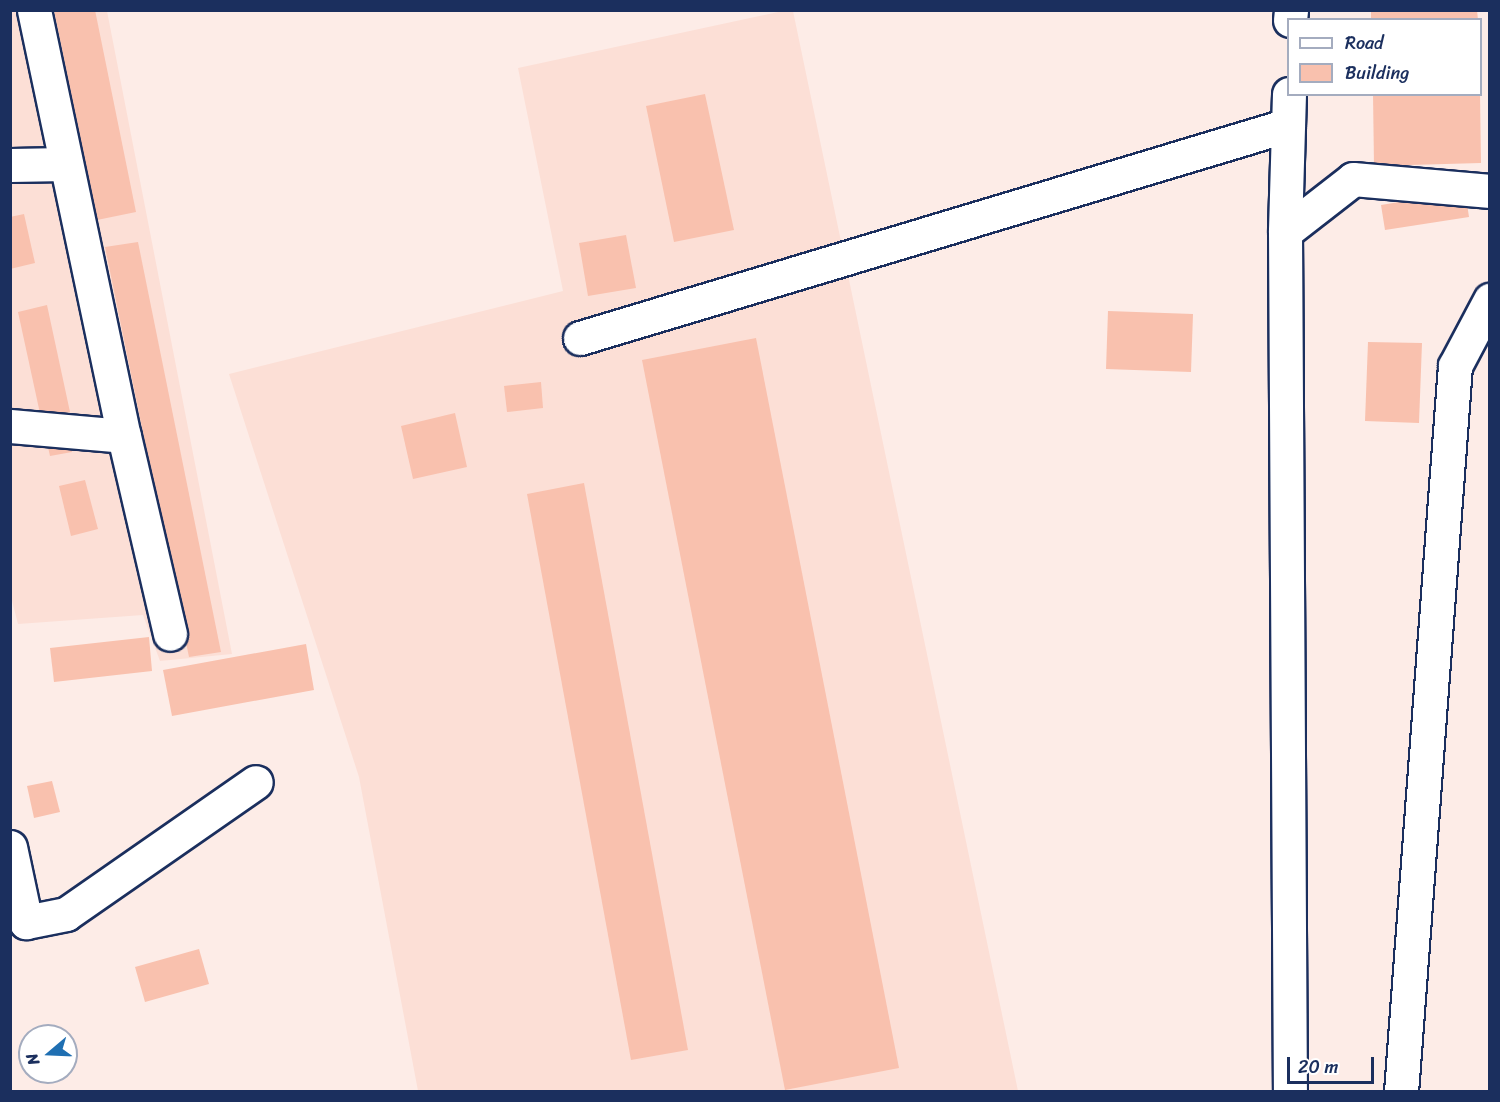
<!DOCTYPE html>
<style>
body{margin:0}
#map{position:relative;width:1500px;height:1102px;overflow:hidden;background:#fdece7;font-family:Sriracha,sans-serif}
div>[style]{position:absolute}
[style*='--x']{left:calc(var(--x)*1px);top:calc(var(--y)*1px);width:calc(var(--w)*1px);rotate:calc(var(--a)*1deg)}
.built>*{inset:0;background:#fcdfd6}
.building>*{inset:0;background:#f9c1ae}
.roads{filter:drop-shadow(2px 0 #1b2f5e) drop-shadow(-2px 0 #1b2f5e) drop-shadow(0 2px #1b2f5e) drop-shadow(0 -2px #1b2f5e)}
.minor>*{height:33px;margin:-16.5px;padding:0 16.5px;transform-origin:16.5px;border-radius:16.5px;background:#fff}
span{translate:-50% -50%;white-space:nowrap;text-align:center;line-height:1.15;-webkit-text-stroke:5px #fff;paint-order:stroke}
.frame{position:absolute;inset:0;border:12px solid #1b2f5e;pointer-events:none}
.legend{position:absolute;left:1287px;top:18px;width:195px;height:78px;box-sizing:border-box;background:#fff;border:2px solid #a4acbf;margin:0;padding:8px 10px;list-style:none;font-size:18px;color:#1b2f5e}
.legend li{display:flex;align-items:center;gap:12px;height:30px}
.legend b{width:30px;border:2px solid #a4acbf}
.north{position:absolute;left:18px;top:1024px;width:60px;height:60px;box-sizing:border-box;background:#fff;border:2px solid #a4acbf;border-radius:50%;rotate:251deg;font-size:16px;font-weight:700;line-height:24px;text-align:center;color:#1b2f5e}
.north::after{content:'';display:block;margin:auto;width:21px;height:27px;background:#1f6fb2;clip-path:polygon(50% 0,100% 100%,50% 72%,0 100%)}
.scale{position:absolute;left:1287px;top:1057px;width:87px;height:27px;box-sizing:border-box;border:3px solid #1b2f5e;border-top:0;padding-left:8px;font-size:18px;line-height:21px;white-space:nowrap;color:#1b2f5e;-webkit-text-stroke:4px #fff;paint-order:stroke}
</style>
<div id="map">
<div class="built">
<div style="clip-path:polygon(10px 11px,107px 11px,232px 654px,160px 661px,143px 615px,18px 624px,10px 593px)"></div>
<div style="clip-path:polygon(783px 11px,793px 11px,1018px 1091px,418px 1091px,359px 777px,229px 374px,563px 291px,518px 68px)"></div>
</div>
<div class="building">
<div style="clip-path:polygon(54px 10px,95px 10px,136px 212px,97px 220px)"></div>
<div style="clip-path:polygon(1371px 10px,1477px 10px,1478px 20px,1371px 20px)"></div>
<div style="clip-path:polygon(705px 94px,734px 230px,674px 242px,646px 106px)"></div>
<div style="clip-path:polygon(1373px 94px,1480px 94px,1481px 163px,1374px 166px)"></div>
<div style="clip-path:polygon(1465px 191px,1469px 217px,1385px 230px,1381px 205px)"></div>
<div style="clip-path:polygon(24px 214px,35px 263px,10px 269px,10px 217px)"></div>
<div style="clip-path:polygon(626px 235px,636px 288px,588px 296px,579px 243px)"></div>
<div style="clip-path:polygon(138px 242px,221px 652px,189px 657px,105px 247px)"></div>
<div style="clip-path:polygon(47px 305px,70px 412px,41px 418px,18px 312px)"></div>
<div style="clip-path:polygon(1108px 311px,1193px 314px,1191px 372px,1106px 369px)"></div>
<div style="clip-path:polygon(756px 338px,899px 1068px,785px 1090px,642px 360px)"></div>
<div style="clip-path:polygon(1368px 342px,1422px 343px,1419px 423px,1365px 421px)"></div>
<div style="clip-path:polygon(541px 382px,543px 408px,507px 412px,504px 386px)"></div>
<div style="clip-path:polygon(455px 413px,467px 467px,413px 479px,401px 426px)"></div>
<div style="clip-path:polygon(69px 439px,72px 452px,50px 456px,47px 443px)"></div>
<div style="clip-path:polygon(85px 480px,98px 529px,71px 536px,59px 486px)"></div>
<div style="clip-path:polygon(584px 483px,688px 1050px,631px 1060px,527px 494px)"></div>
<div style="clip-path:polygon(149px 637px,152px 671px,54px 682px,50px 648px)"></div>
<div style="clip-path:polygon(306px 644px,314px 690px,172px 716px,163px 670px)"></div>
<div style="clip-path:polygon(52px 781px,60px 812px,34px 818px,27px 786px)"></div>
<div style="clip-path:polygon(199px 949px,209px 984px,145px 1002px,135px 967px)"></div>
</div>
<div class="roads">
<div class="minor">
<div style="--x:34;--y:10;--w:435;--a:78.1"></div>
<div style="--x:124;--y:436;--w:203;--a:76.9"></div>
<div style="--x:1290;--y:20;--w:10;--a:-84"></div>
<div style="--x:1289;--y:94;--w:138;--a:91.7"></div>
<div style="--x:1285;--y:232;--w:860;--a:89.67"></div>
<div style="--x:10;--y:165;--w:56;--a:-1"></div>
<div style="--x:1285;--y:232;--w:86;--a:-37.9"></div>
<div style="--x:1353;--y:179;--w:138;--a:5"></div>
<div style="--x:580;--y:338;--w:739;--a:-16.74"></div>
<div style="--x:10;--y:426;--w:114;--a:5"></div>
<div style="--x:10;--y:847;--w:77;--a:78"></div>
<div style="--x:26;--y:922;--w:41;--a:-11.3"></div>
<div style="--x:66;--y:914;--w:231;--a:-34.8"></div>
<div style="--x:1401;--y:1092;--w:728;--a:-85.75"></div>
<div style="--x:1455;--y:366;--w:75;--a:-62.1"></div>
</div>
</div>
<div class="frame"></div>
<ul class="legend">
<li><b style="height:8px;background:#fff"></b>Road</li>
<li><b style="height:16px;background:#f9c1ae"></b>Building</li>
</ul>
<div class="north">N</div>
<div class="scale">20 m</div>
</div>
